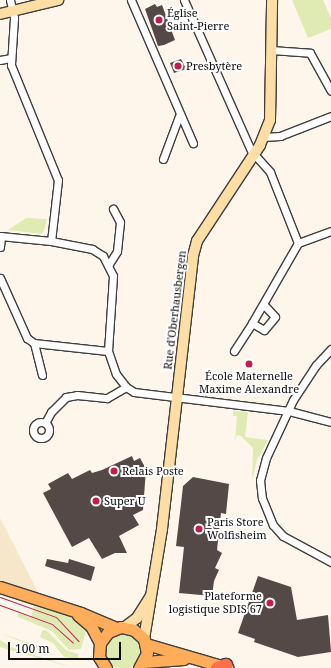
<!DOCTYPE html>
<meta charset="utf-8">
<style>
body{margin:0}
#map{position:relative;width:331px;height:668px;overflow:hidden;background:#fff6eb;font-family:"Noto Serif",serif}
div>[style]{position:absolute}
[style*='--x']{left:calc(var(--x)*1px);top:calc(var(--y)*1px);width:calc(var(--w)*1px);rotate:calc(var(--a)*1deg)}
.farmland>*{inset:0;background:#f6e7ca}
.green>*{inset:0;background:#dfebb3}
.round{border-radius:50%}
.building>*{inset:0;background:#554948}
.roads{filter:drop-shadow(1px 0 #3f3f3f) drop-shadow(-1px 0 #3f3f3f) drop-shadow(0 1px #3f3f3f) drop-shadow(0 -1px #3f3f3f)}
.street>*{height:7px;margin:-3.5px;padding:0 3.5px;transform-origin:3.5px;border-radius:3.5px;background:#fff}
.street>.ring{margin:-3.5px;padding:0;box-sizing:content-box;background:none;border:7px solid #fff;border-radius:50%}
.secondary>*{height:10px;margin:-5px;padding:0 5px;transform-origin:5px;border-radius:5px;background:#ffdea6}
.primary>*{height:11px;margin:-5.5px;padding:0 5.5px;transform-origin:5.5px;border-radius:5.5px;background:#ffac5b}
.highway>*{height:13px;margin:-6.5px;padding:0 6.5px;transform-origin:6.5px;border-radius:6.5px;background:#fc6e4c}
.tram>*{height:1px;margin:-0.5px;padding:0 0.5px;transform-origin:0.5px;border-radius:0.5px;background:#c31d50}
.dots>*{width:11px;height:11px;translate:-50% -50%;box-sizing:border-box;border:2px solid #fff;border-radius:50%}
span{translate:-50% -50%;white-space:nowrap;text-align:center;line-height:1.15;-webkit-text-stroke:4px #fff;paint-order:stroke}
.poi-label{font-size:11px;color:#0c0c0c}
.left{translate:0 -50%;text-align:left}
.right{translate:-100% -50%;text-align:right}
.street-label{font-size:11px;color:#0c0c0c}
.scale{position:absolute;left:8px;top:642px;width:113px;height:18px;box-sizing:border-box;border:2px solid #0c0c0c;border-top:0;padding-left:5px;font-size:12px;line-height:14px;white-space:nowrap;color:#0c0c0c;-webkit-text-stroke:3px #fff;paint-order:stroke}
</style>
<div id="map">
<div class="farmland">
<div style="clip-path:polygon(0 518px,38px 592px,37px 594px,0 583px)"></div>
</div>
<div class="green">
<div style="clip-path:polygon(292px 0,323px 0,331px 18px,331px 29px,308px 38px)"></div>
<div style="clip-path:polygon(26px 218px,47px 219px,44px 231px,41px 234px,8px 230px)"></div>
<div style="clip-path:polygon(233px 411px,248px 412px,245px 437px,268px 440px,257px 460px,252px 481px,253px 448px,241px 436px,237px 435px,235px 441px,237px 416px,233px 416px)"></div>
<div style="clip-path:polygon(23px 598px,77px 618px,87px 627px,81px 649px,69px 650px,52px 631px,18px 617px,18px 613px,31px 617px,34px 606px,21px 602px)"></div>
<div style="clip-path:polygon(46px 630px,66px 650px,78px 654px,79px 659px,64px 657px,53px 643px,40px 637px,42px 631px)"></div>
<div class="round" style="left:105px;top:633px;width:36px;height:36px"></div>
<div style="clip-path:polygon(0 633px,44px 648px,53px 655px,44px 654px,37px 648px)"></div>
<div style="clip-path:polygon(0 640px,11px 647px,74px 668px,0 647px)"></div>
</div>
<div class="building">
<div style="clip-path:polygon(155px 4px,157px 7px,162px 5px,175px 40px,164px 45px,158px 46px,145px 9px)"></div>
<div style="clip-path:polygon(181px 59px,186px 69px,174px 73px,170px 63px)"></div>
<div style="clip-path:polygon(132px 456px,134px 461px,140px 458px,146px 469px,143px 510px,133px 515px,139px 525px,119px 536px,127px 553px,115px 553px,102px 559px,89px 538px,72px 547px,43px 493px,51px 489px,48px 484px,68px 473px,72px 479px,90px 470px,92px 473px,102px 470px)"></div>
<div style="clip-path:polygon(193px 477px,229px 484px,226px 514px,221px 513px,217px 550px,222px 553px,215px 568px,219px 570px,214px 581px,212px 596px,179px 593px,184px 547px,176px 546px,181px 504px,183px 486px)"></div>
<div style="clip-path:polygon(47px 559px,68px 563px,69px 559px,95px 567px,91px 581px,45px 566px)"></div>
<div style="clip-path:polygon(258px 576px,291px 587px,297px 620px,328px 615px,331px 652px,298px 657px,254px 642px,255px 639px,238px 633px)"></div>
</div>
<div class="roads">
<div class="street">
<div style="--x:10;--y:0;--w:18;--a:77"></div>
<div style="--x:14;--y:18;--w:47;--a:93.7"></div>
<div style="--x:11;--y:65;--w:124;--a:67.8"></div>
<div style="--x:58;--y:180;--w:61;--a:96.5"></div>
<div style="--x:131;--y:0;--w:156;--a:66.6"></div>
<div style="--x:184;--y:0;--w:170;--a:66"></div>
<div style="--x:271;--y:50;--w:39;--a:4"></div>
<div style="--x:310;--y:53;--w:43;--a:61.1"></div>
<div style="--x:0;--y:60;--w:10;--a:-11"></div>
<div style="--x:263;--y:137;--w:17;--a:-3"></div>
<div style="--x:280;--y:136;--w:55;--a:-21.4"></div>
<div style="--x:254;--y:154;--w:24;--a:48"></div>
<div style="--x:270;--y:172;--w:76;--a:68.5"></div>
<div style="--x:298;--y:243;--w:35;--a:-20"></div>
<div style="--x:163;--y:159;--w:46;--a:-69.6"></div>
<div style="--x:0;--y:236;--w:51;--a:5.6"></div>
<div style="--x:51;--y:241;--w:42;--a:11"></div>
<div style="--x:92;--y:249;--w:13;--a:32"></div>
<div style="--x:103;--y:256;--w:22;--a:63"></div>
<div style="--x:113;--y:276;--w:75;--a:93.8"></div>
<div style="--x:108;--y:351;--w:24;--a:71"></div>
<div style="--x:116;--y:374;--w:16;--a:52"></div>
<div style="--x:126;--y:387;--w:9;--a:32"></div>
<div style="--x:134;--y:392;--w:156;--a:7"></div>
<div style="--x:289;--y:411;--w:43;--a:14.7"></div>
<div style="--x:0;--y:247;--w:11;--a:-85"></div>
<div style="--x:109;--y:264;--w:15;--a:-58"></div>
<div style="--x:117;--y:251;--w:29;--a:-84"></div>
<div style="--x:120;--y:222;--w:15;--a:-118"></div>
<div style="--x:0;--y:278;--w:66;--a:65.8"></div>
<div style="--x:27;--y:338;--w:9;--a:36"></div>
<div style="--x:34;--y:343;--w:74;--a:6.2"></div>
<div style="--x:264;--y:305;--w:16;--a:47"></div>
<div style="--x:275;--y:317;--w:17;--a:130"></div>
<div style="--x:264;--y:330;--w:14;--a:-150"></div>
<div style="--x:252;--y:323;--w:92;--a:-60.1"></div>
<div style="--x:34;--y:343;--w:33;--a:76"></div>
<div style="--x:331;--y:349;--w:22;--a:133"></div>
<div style="--x:316;--y:365;--w:42;--a:123.3"></div>
<div style="--x:293;--y:400;--w:64;--a:115"></div>
<div style="--x:266;--y:458;--w:23;--a:105"></div>
<div style="--x:260;--y:480;--w:18;--a:84"></div>
<div style="--x:262;--y:498;--w:29;--a:68"></div>
<div style="--x:273;--y:525;--w:15;--a:48"></div>
<div style="--x:283;--y:536;--w:55;--a:28.4"></div>
<div style="--x:234;--y:351;--w:33;--a:-57"></div>
<div class="ring" style="left:33px;top:422px;width:9px;height:9px"></div>
<div style="--x:45;--y:423;--w:13;--a:-61"></div>
<div style="--x:51;--y:412;--w:21;--a:-45"></div>
<div style="--x:66;--y:397;--w:11;--a:-10"></div>
<div style="--x:77;--y:395;--w:30;--a:6"></div>
<div style="--x:107;--y:398;--w:22;--a:-30"></div>
</div>
<div class="secondary">
<div style="--x:0;--y:14;--w:60;--a:-13.6"></div>
<div style="--x:125;--y:627;--w:15;--a:-37"></div>
<div style="--x:137;--y:618;--w:25;--a:-58"></div>
<div style="--x:144;--y:639;--w:111;--a:-80.7"></div>
<div style="--x:162;--y:529;--w:275;--a:-83.5"></div>
<div style="--x:193;--y:256;--w:16;--a:-75"></div>
<div style="--x:197;--y:241;--w:115;--a:-56.7"></div>
<div style="--x:260;--y:145;--w:27;--a:-68"></div>
<div style="--x:270;--y:120;--w:120;--a:-89"></div>
</div>
<div class="primary">
<div style="--x:0;--y:587;--w:85;--a:17.8"></div>
<div style="--x:81;--y:613;--w:38;--a:23"></div>
<div style="--x:78;--y:615;--w:17;--a:40"></div>
<div style="--x:91;--y:626;--w:19;--a:62"></div>
<div style="--x:146;--y:644;--w:85;--a:16.3"></div>
<div style="--x:144;--y:662;--w:40;--a:-4.3"></div>
<div style="--x:106;--y:668;--w:13;--a:-122"></div>
<div style="--x:99;--y:657;--w:14;--a:-86"></div>
<div style="--x:100;--y:643;--w:14;--a:-54"></div>
<div style="--x:108;--y:632;--w:14;--a:-21"></div>
<div style="--x:121;--y:627;--w:13;--a:13"></div>
<div style="--x:134;--y:630;--w:13;--a:42"></div>
<div style="--x:144;--y:639;--w:14;--a:78"></div>
<div style="--x:147;--y:653;--w:17;--a:118"></div>
</div>
<div class="highway">
<div style="--x:217;--y:668;--w:9;--a:-21"></div>
</div>
</div>
<div class="tram">
<div style="--x:0;--y:597;--w:59;--a:19.7"></div>
<div style="--x:56;--y:617;--w:33;--a:47"></div>
<div style="--x:0;--y:605;--w:55;--a:20.1"></div>
<div style="--x:52;--y:624;--w:28;--a:42"></div>
</div>
<div class="dots">
<div style="left:159px;top:20px;background:#c31d50"></div>
<div style="left:178px;top:66px;background:#c31d50"></div>
<div style="left:249px;top:364px;background:#c31d50"></div>
<div style="left:114px;top:471px;background:#c31d50"></div>
<div style="left:96px;top:501px;background:#c31d50"></div>
<div style="left:199px;top:529px;background:#c31d50"></div>
<div style="left:270px;top:603px;background:#c31d50"></div>
</div>
<div class="poi-label">
<span class="left" style="left:167px;top:20px">Église<br>Saint-Pierre</span>
<span class="left" style="left:186px;top:66px">Presbytère</span>
<span style="left:249px;top:383px">École Maternelle<br>Maxime Alexandre</span>
<span class="left" style="left:122px;top:471px">Relais Poste</span>
<span class="left" style="left:104px;top:501px">Super U</span>
<span class="left" style="left:207px;top:529px">Paris Store<br>Wolfisheim</span>
<span class="right" style="left:262px;top:603px">Plateforme<br>logistique SDIS 67</span>
</div>
<div class="street-label">
<span style="left:175px;top:310px;rotate:-83deg">Rue d'Oberhausbergen</span>
</div>
<div class="scale">100 m</div>
</div>
